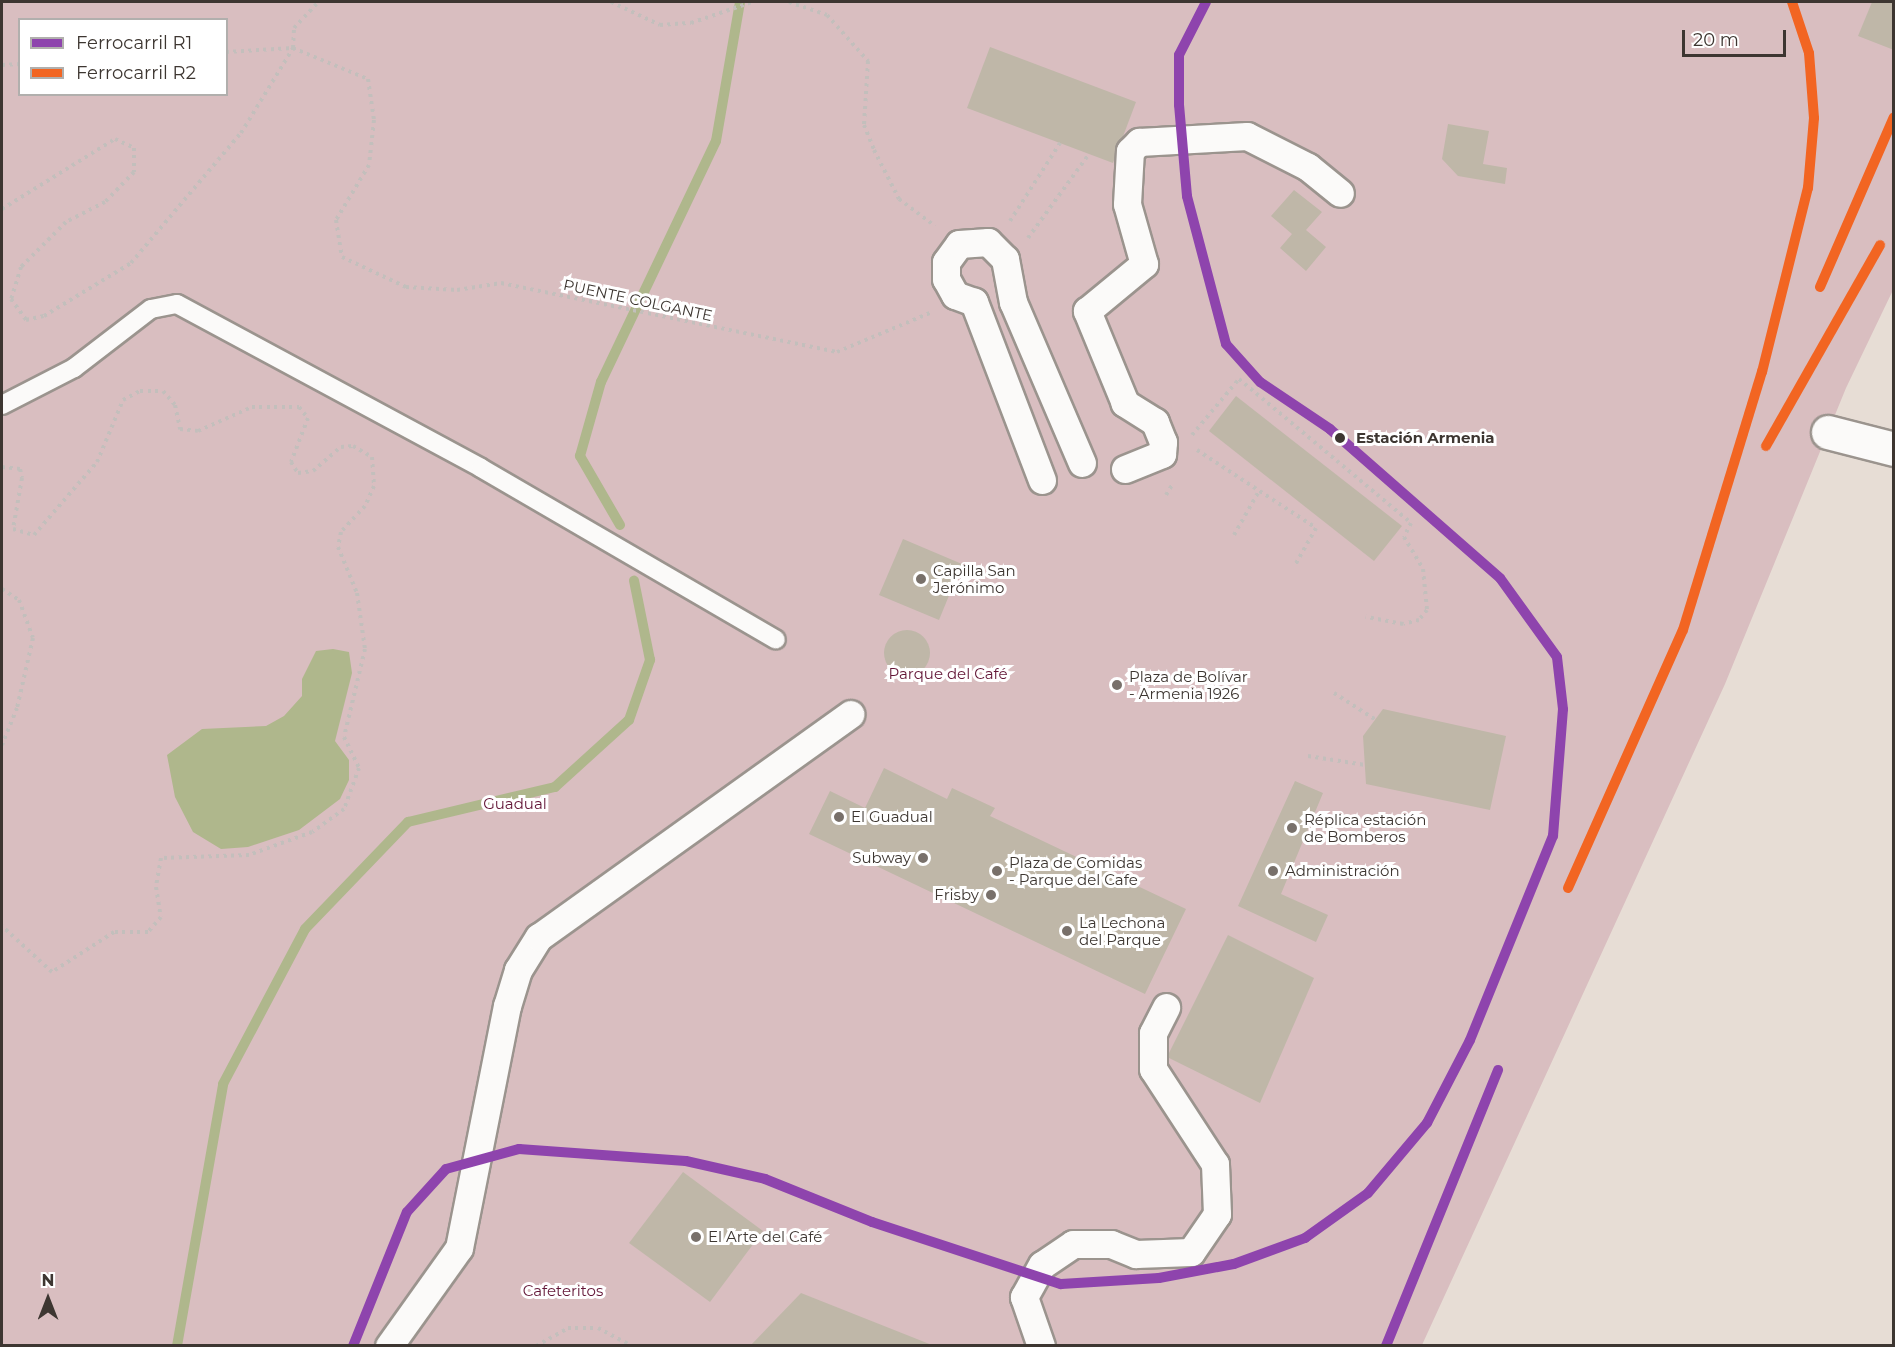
<!DOCTYPE html>
<meta charset="utf-8">
<style>
body{margin:0}
#map{position:relative;width:1895px;height:1347px;overflow:hidden;background:#e7ddd5;font-family:Montserrat,sans-serif}
div>[style]{position:absolute}
[style*='--x']{left:calc(var(--x)*1px);top:calc(var(--y)*1px);width:calc(var(--w)*1px);rotate:calc(var(--a)*1deg)}
.green>*{inset:0;background:#d9bec0}
.water>*{inset:0;background:#afb78c}
.stream>*{height:10px;margin:-5px;padding:0 5px;transform-origin:5px;border-radius:5px;background:#afb78c}
.building>*{inset:0;background:#bfb7a8}
.round{border-radius:50%}
.path>*{height:4px;margin-top:-2px;transform-origin:0;background:repeating-linear-gradient(90deg,#c3bfbc 0 3px,transparent 0 7.5px)}
.roads{filter:drop-shadow(2px 0 #9b948e) drop-shadow(-2px 0 #9b948e) drop-shadow(0 2px #9b948e) drop-shadow(0 -2px #9b948e)}
.service>*{height:18px;margin:-9px;padding:0 9px;transform-origin:9px;border-radius:9px;background:#fbfaf9}
.pedestrian>*{height:27px;margin:-13.5px;padding:0 13.5px;transform-origin:13.5px;border-radius:13.5px;background:#fbfaf9}
.minor>*{height:33px;margin:-16.5px;padding:0 16.5px;transform-origin:16.5px;border-radius:16.5px;background:#fbfaf9}
.rail-1>*{height:10px;margin:-5px;padding:0 5px;transform-origin:5px;border-radius:5px;background:#8e44ad}
.rail-2>*{height:10px;margin:-5px;padding:0 5px;transform-origin:5px;border-radius:5px;background:#f26522}
.dots>*{width:16px;height:16px;translate:-50% -50%;box-sizing:border-box;border:3px solid #fff;border-radius:50%}
span{translate:-50% -50%;white-space:nowrap;text-align:center;line-height:1.15;-webkit-text-stroke:6px #fff;paint-order:stroke}
.street-label{font-size:15px;color:#3d3631}
.stop-label{font-size:15px;color:#3d3631;font-weight:700}
.left{translate:0 -50%;text-align:left}
.poi-label{font-size:15px;color:#3d3631}
.right{translate:-100% -50%;text-align:right}
.park-label{font-size:15px;color:#621536}
.frame{position:absolute;inset:0;border:3px solid #3d3631;pointer-events:none}
.legend{position:absolute;left:18px;top:18px;width:210px;height:78px;box-sizing:border-box;background:#fff;border:2px solid #b1afad;margin:0;padding:8px 10px;list-style:none;font-size:18px;color:#3d3631}
.legend li{display:flex;align-items:center;gap:12px;height:30px}
.legend b{width:30px;border:2px solid #b1afad}
.north{position:absolute;left:18px;top:1269px;width:60px;height:60px;-webkit-text-stroke:4px #fff;paint-order:stroke;rotate:0deg;font-size:16px;font-weight:700;line-height:24px;text-align:center;color:#3d3631}
.north::after{content:'';display:block;margin:auto;width:21px;height:27px;background:#3d3631;clip-path:polygon(50% 0,100% 100%,50% 72%,0 100%)}
.scale{position:absolute;left:1682px;top:30px;width:104px;height:27px;box-sizing:border-box;border:3px solid #3d3631;border-top:0;padding-left:8px;font-size:18px;line-height:21px;white-space:nowrap;color:#3d3631;-webkit-text-stroke:4px #fff;paint-order:stroke}
</style>
<div id="map">
<div class="green">
<div style="clip-path:polygon(evenodd,2px 2px,1893px 2px,1893px 290px,1846px 388px,1725px 684px,1422px 1345px,2px 1346px,2px 2px,20px 20px,226px 20px,226px 94px,20px 94px,20px 20px)"></div>
</div>
<div class="water">
<div style="clip-path:polygon(333px 649px,349px 652px,352px 673px,335px 741px,349px 760px,349px 780px,340px 799px,299px 830px,248px 847px,221px 849px,193px 832px,175px 797px,167px 755px,202px 729px,266px 726px,284px 716px,302px 696px,302px 679px,316px 651px)"></div>
</div>
<div class="stream">
<div style="--x:620;--y:525;--w:80;--a:-120.1"></div>
<div style="--x:580;--y:456;--w:77;--a:-74.2"></div>
<div style="--x:601;--y:382;--w:267;--a:-64.5"></div>
<div style="--x:716;--y:141;--w:141;--a:-80.2"></div>
<div style="--x:177;--y:1346;--w:266;--a:-80"></div>
<div style="--x:223;--y:1084;--w:175;--a:-62.1"></div>
<div style="--x:305;--y:929;--w:149;--a:-46.1"></div>
<div style="--x:408;--y:822;--w:151;--a:-13.4"></div>
<div style="--x:555;--y:787;--w:100;--a:-42.2"></div>
<div style="--x:629;--y:720;--w:64;--a:-70.7"></div>
<div style="--x:650;--y:660;--w:81;--a:-101.4"></div>
</div>
<div class="building">
<div style="clip-path:polygon(1872px 2px,1894px 2px,1894px 50px,1858px 36px)"></div>
<div style="clip-path:polygon(990px 47px,1136px 102px,1113px 163px,967px 108px)"></div>
<div style="clip-path:polygon(1448px 124px,1489px 131px,1483px 164px,1507px 168px,1505px 184px,1458px 176px,1442px 159px)"></div>
<div style="clip-path:polygon(1294px 190px,1322px 212px,1306px 230px,1326px 247px,1306px 271px,1280px 248px,1292px 234px,1271px 216px)"></div>
<div style="clip-path:polygon(1236px 396px,1402px 526px,1374px 561px,1209px 431px)"></div>
<div style="clip-path:polygon(903px 539px,962px 564px,939px 620px,879px 595px)"></div>
<div class="round" style="left:884px;top:630px;width:46px;height:46px"></div>
<div style="clip-path:polygon(1383px 709px,1506px 736px,1490px 810px,1366px 784px,1363px 736px)"></div>
<div style="clip-path:polygon(884px 768px,947px 799px,952px 788px,995px 808px,990px 816px,1186px 909px,1145px 994px,809px 834px,830px 791px,865px 808px)"></div>
<div style="clip-path:polygon(1295px 781px,1323px 793px,1281px 894px,1328px 915px,1316px 942px,1238px 906px)"></div>
<div style="clip-path:polygon(1228px 935px,1314px 978px,1260px 1103px,1167px 1057px)"></div>
<div style="clip-path:polygon(683px 1172px,763px 1231px,710px 1302px,629px 1243px)"></div>
<div style="clip-path:polygon(801px 1293px,932px 1345px,932px 1346px,750px 1346px)"></div>
</div>
<div class="path">
<div style="--x:611;--y:2;--w:54;--a:25.1"></div>
<div style="--x:660;--y:25;--w:31;--a:-4"></div>
<div style="--x:691;--y:23;--w:65;--a:-19"></div>
<div style="--x:789;--y:2;--w:40;--a:18.9"></div>
<div style="--x:827;--y:15;--w:62;--a:48.3"></div>
<div style="--x:868;--y:61;--w:64;--a:93.6"></div>
<div style="--x:864;--y:125;--w:27;--a:68"></div>
<div style="--x:874;--y:150;--w:55;--a:63"></div>
<div style="--x:899;--y:199;--w:45;--a:36.9"></div>
<div style="--x:226;--y:52;--w:67;--a:-3.4"></div>
<div style="--x:293;--y:48;--w:81;--a:22.5"></div>
<div style="--x:368;--y:79;--w:41;--a:81.7"></div>
<div style="--x:374;--y:120;--w:45;--a:96.3"></div>
<div style="--x:369;--y:165;--w:64;--a:121"></div>
<div style="--x:336;--y:220;--w:37;--a:81"></div>
<div style="--x:342;--y:257;--w:71;--a:25.1"></div>
<div style="--x:406;--y:287;--w:51;--a:3.4"></div>
<div style="--x:457;--y:290;--w:45;--a:-9"></div>
<div style="--x:501;--y:283;--w:343;--a:11.6"></div>
<div style="--x:837;--y:352;--w:101;--a:-22.8"></div>
<div style="--x:2;--y:65;--w:18;--a:-3"></div>
<div style="--x:2;--y:209;--w:133;--a:-31.8"></div>
<div style="--x:115;--y:139;--w:21;--a:25"></div>
<div style="--x:134;--y:148;--w:24;--a:90"></div>
<div style="--x:134;--y:172;--w:42;--a:134"></div>
<div style="--x:105;--y:202;--w:44;--a:152.9"></div>
<div style="--x:66;--y:222;--w:64;--a:135"></div>
<div style="--x:21;--y:267;--w:34;--a:107"></div>
<div style="--x:11;--y:299;--w:26;--a:54"></div>
<div style="--x:26;--y:320;--w:18;--a:-13"></div>
<div style="--x:44;--y:316;--w:102;--a:-31.3"></div>
<div style="--x:131;--y:263;--w:170;--a:-49.8"></div>
<div style="--x:241;--y:133;--w:100;--a:-58.5"></div>
<div style="--x:293;--y:48;--w:20;--a:-87"></div>
<div style="--x:294;--y:28;--w:35;--a:-47"></div>
<div style="--x:1010;--y:221;--w:93;--a:-57.3"></div>
<div style="--x:1028;--y:238;--w:104;--a:-54"></div>
<div style="--x:1192;--y:435;--w:73;--a:-50"></div>
<div style="--x:1239;--y:379;--w:224;--a:39.9"></div>
<div style="--x:1411;--y:523;--w:16;--a:117"></div>
<div style="--x:1404;--y:537;--w:37;--a:59"></div>
<div style="--x:1423;--y:569;--w:41;--a:84.4"></div>
<div style="--x:1427;--y:610;--w:13;--a:129"></div>
<div style="--x:1419;--y:620;--w:16;--a:166"></div>
<div style="--x:1403;--y:624;--w:38;--a:-169"></div>
<div style="--x:1197;--y:450;--w:142;--a:33.2"></div>
<div style="--x:1316;--y:528;--w:43;--a:119.6"></div>
<div style="--x:2;--y:467;--w:18;--a:6"></div>
<div style="--x:20;--y:469;--w:9;--a:77"></div>
<div style="--x:22;--y:478;--w:52;--a:100"></div>
<div style="--x:13;--y:529;--w:22;--a:16"></div>
<div style="--x:34;--y:535;--w:96;--a:-49.2"></div>
<div style="--x:97;--y:462;--w:67;--a:-67.2"></div>
<div style="--x:123;--y:400;--w:19;--a:-28"></div>
<div style="--x:140;--y:391;--w:23;--a:0"></div>
<div style="--x:163;--y:391;--w:18;--a:49"></div>
<div style="--x:175;--y:405;--w:25;--a:78"></div>
<div style="--x:180;--y:429;--w:18;--a:6"></div>
<div style="--x:198;--y:431;--w:59;--a:-24"></div>
<div style="--x:252;--y:407;--w:47;--a:0"></div>
<div style="--x:299;--y:407;--w:14;--a:51"></div>
<div style="--x:308;--y:418;--w:47;--a:111.1"></div>
<div style="--x:291;--y:462;--w:13;--a:58"></div>
<div style="--x:298;--y:473;--w:15;--a:-8"></div>
<div style="--x:313;--y:471;--w:37;--a:-41"></div>
<div style="--x:341;--y:447;--w:12;--a:-5"></div>
<div style="--x:353;--y:446;--w:22;--a:30"></div>
<div style="--x:372;--y:457;--w:29;--a:86"></div>
<div style="--x:374;--y:486;--w:22;--a:114"></div>
<div style="--x:365;--y:506;--w:35;--a:133"></div>
<div style="--x:341;--y:532;--w:15;--a:101"></div>
<div style="--x:338;--y:547;--w:50;--a:67.6"></div>
<div style="--x:357;--y:593;--w:57;--a:81.9"></div>
<div style="--x:365;--y:649;--w:90;--a:103.4"></div>
<div style="--x:344;--y:737;--w:34;--a:64"></div>
<div style="--x:359;--y:768;--w:44;--a:110.1"></div>
<div style="--x:344;--y:809;--w:39;--a:144"></div>
<div style="--x:312;--y:832;--w:67;--a:159.9"></div>
<div style="--x:249;--y:855;--w:88;--a:178"></div>
<div style="--x:161;--y:858;--w:29;--a:100"></div>
<div style="--x:156;--y:887;--w:30;--a:81"></div>
<div style="--x:161;--y:917;--w:20;--a:131"></div>
<div style="--x:148;--y:932;--w:34;--a:180"></div>
<div style="--x:114;--y:932;--w:74;--a:147.2"></div>
<div style="--x:52;--y:972;--w:68;--a:-137.4"></div>
<div style="--x:1166;--y:495;--w:12;--a:-59"></div>
<div style="--x:1234;--y:535;--w:51;--a:-60.4"></div>
<div style="--x:2;--y:589;--w:20;--a:33"></div>
<div style="--x:19;--y:600;--w:40;--a:69.8"></div>
<div style="--x:33;--y:638;--w:72;--a:102.9"></div>
<div style="--x:17;--y:708;--w:40;--a:112"></div>
<div style="--x:1334;--y:693;--w:50;--a:32.7"></div>
<div style="--x:1308;--y:756;--w:58;--a:9"></div>
<div style="--x:536;--y:1346;--w:37;--a:-29"></div>
<div style="--x:568;--y:1328;--w:30;--a:0"></div>
<div style="--x:598;--y:1328;--w:38;--a:28"></div>
</div>
<div class="roads">
<div class="service">
<div style="--x:2;--y:405;--w:81;--a:-27.2"></div>
<div style="--x:74;--y:368;--w:97;--a:-37.5"></div>
<div style="--x:151;--y:309;--w:26;--a:-11"></div>
<div style="--x:177;--y:304;--w:345;--a:28.3"></div>
<div style="--x:481;--y:468;--w:341;--a:30.2"></div>
</div>
<div class="pedestrian">
<div style="--x:1125;--y:469;--w:40;--a:-22"></div>
<div style="--x:1162;--y:454;--w:12;--a:-85"></div>
<div style="--x:1163;--y:442;--w:22;--a:-112"></div>
<div style="--x:1155;--y:422;--w:36;--a:-148"></div>
<div style="--x:1125;--y:403;--w:100;--a:-112.4"></div>
<div style="--x:1087;--y:311;--w:74;--a:-39.5"></div>
<div style="--x:1144;--y:264;--w:62;--a:-105.8"></div>
<div style="--x:1127;--y:204;--w:53;--a:-86.8"></div>
<div style="--x:1130;--y:151;--w:13;--a:-45"></div>
<div style="--x:1139;--y:142;--w:108;--a:-3.2"></div>
<div style="--x:1247;--y:136;--w:68;--a:26.9"></div>
<div style="--x:1308;--y:167;--w:41;--a:39.1"></div>
<div style="--x:1042;--y:480;--w:191;--a:-110.9"></div>
<div style="--x:974;--y:302;--w:20;--a:-160"></div>
<div style="--x:955;--y:295;--w:18;--a:-119"></div>
<div style="--x:946;--y:279;--w:17;--a:-90"></div>
<div style="--x:946;--y:262;--w:22;--a:-54"></div>
<div style="--x:959;--y:244;--w:29;--a:-4"></div>
<div style="--x:988;--y:242;--w:24;--a:45"></div>
<div style="--x:1005;--y:259;--w:44;--a:79.5"></div>
<div style="--x:1013;--y:302;--w:175;--a:66.8"></div>
<div style="--x:389;--y:1346;--w:120;--a:-54.5"></div>
<div style="--x:459;--y:1248;--w:247;--a:-78.8"></div>
<div style="--x:507;--y:1006;--w:38;--a:-73"></div>
<div style="--x:518;--y:970;--w:39;--a:-58"></div>
<div style="--x:539;--y:937;--w:383;--a:-35.6"></div>
<div style="--x:1041;--y:1346;--w:52;--a:-109.1"></div>
<div style="--x:1024;--y:1297;--w:37;--a:-61"></div>
<div style="--x:1042;--y:1265;--w:37;--a:-34"></div>
<div style="--x:1073;--y:1244;--w:38;--a:0"></div>
<div style="--x:1111;--y:1244;--w:27;--a:22"></div>
<div style="--x:1136;--y:1254;--w:55;--a:-2.1"></div>
<div style="--x:1191;--y:1252;--w:46;--a:-55.6"></div>
<div style="--x:1217;--y:1214;--w:50;--a:-92.3"></div>
<div style="--x:1215;--y:1164;--w:113;--a:-123.1"></div>
<div style="--x:1153;--y:1069;--w:36;--a:-90"></div>
<div style="--x:1153;--y:1033;--w:29;--a:-63"></div>
</div>
<div class="minor">
<div style="--x:1828;--y:432;--w:68;--a:14.4"></div>
</div>
</div>
<div class="rail-1">
<div style="--x:353;--y:1346;--w:144;--a:-68.1"></div>
<div style="--x:407;--y:1212;--w:58;--a:-47.8"></div>
<div style="--x:446;--y:1169;--w:76;--a:-15.3"></div>
<div style="--x:519;--y:1149;--w:167;--a:4.1"></div>
<div style="--x:686;--y:1161;--w:81;--a:12.8"></div>
<div style="--x:765;--y:1179;--w:115;--a:21.9"></div>
<div style="--x:872;--y:1222;--w:199;--a:18.2"></div>
<div style="--x:1061;--y:1284;--w:98;--a:-3.5"></div>
<div style="--x:1159;--y:1278;--w:76;--a:-10.6"></div>
<div style="--x:1234;--y:1264;--w:76;--a:-20.1"></div>
<div style="--x:1305;--y:1238;--w:77;--a:-35.5"></div>
<div style="--x:1368;--y:1193;--w:92;--a:-49.9"></div>
<div style="--x:1427;--y:1123;--w:93;--a:-62.6"></div>
<div style="--x:1470;--y:1040;--w:220;--a:-67.9"></div>
<div style="--x:1553;--y:836;--w:127;--a:-85.5"></div>
<div style="--x:1563;--y:709;--w:52;--a:-96.6"></div>
<div style="--x:1557;--y:657;--w:97;--a:-125.8"></div>
<div style="--x:1500;--y:578;--w:226;--a:-138.8"></div>
<div style="--x:1330;--y:429;--w:84;--a:-146.1"></div>
<div style="--x:1260;--y:382;--w:51;--a:-131.8"></div>
<div style="--x:1226;--y:344;--w:153;--a:-104.8"></div>
<div style="--x:1187;--y:196;--w:91;--a:-95"></div>
<div style="--x:1179;--y:105;--w:50;--a:-90"></div>
<div style="--x:1179;--y:55;--w:59;--a:-63"></div>
<div style="--x:1386;--y:1346;--w:298;--a:-67.9"></div>
</div>
<div class="rail-2">
<div style="--x:1820;--y:287;--w:185;--a:-66.5"></div>
<div style="--x:1766;--y:446;--w:231;--a:-60.4"></div>
<div style="--x:1568;--y:888;--w:282;--a:-66"></div>
<div style="--x:1683;--y:630;--w:270;--a:-73"></div>
<div style="--x:1762;--y:372;--w:190;--a:-76"></div>
<div style="--x:1808;--y:188;--w:70;--a:-85.1"></div>
<div style="--x:1814;--y:118;--w:65;--a:-94.4"></div>
<div style="--x:1809;--y:53;--w:54;--a:-108.4"></div>
</div>
<div class="dots">
<div style="left:1340px;top:438px;background:#3d3631"></div>
<div style="left:921px;top:579px;background:#78706a"></div>
<div style="left:1117px;top:685px;background:#78706a"></div>
<div style="left:839px;top:817px;background:#78706a"></div>
<div style="left:1292px;top:828px;background:#78706a"></div>
<div style="left:923px;top:858px;background:#78706a"></div>
<div style="left:997px;top:871px;background:#78706a"></div>
<div style="left:1273px;top:871px;background:#78706a"></div>
<div style="left:991px;top:895px;background:#78706a"></div>
<div style="left:1067px;top:931px;background:#78706a"></div>
<div style="left:696px;top:1237px;background:#78706a"></div>
</div>
<div class="street-label">
<span style="left:638px;top:300px;rotate:12deg">PUENTE COLGANTE</span>
</div>
<div class="stop-label">
<span class="left" style="left:1356px;top:438px">Estación Armenia</span>
</div>
<div class="poi-label">
<span class="left" style="left:933px;top:579px">Capilla San<br>Jerónimo</span>
<span class="left" style="left:1129px;top:685px">Plaza de Bolívar<br>- Armenia 1926</span>
<span class="left" style="left:851px;top:817px">El Guadual</span>
<span class="left" style="left:1304px;top:828px">Réplica estación<br>de Bomberos</span>
<span class="right" style="left:911px;top:858px">Subway</span>
<span class="left" style="left:1009px;top:871px">Plaza de Comidas<br>- Parque del Cafe</span>
<span class="left" style="left:1285px;top:871px">Administración</span>
<span class="right" style="left:979px;top:895px">Frisby</span>
<span class="left" style="left:1079px;top:931px">La Lechona<br>del Parque</span>
<span class="left" style="left:708px;top:1237px">El Arte del Café</span>
</div>
<div class="park-label">
<span style="left:948px;top:674px">Parque del Café</span>
<span style="left:515px;top:804px">Guadual</span>
<span style="left:563px;top:1291px">Cafeteritos</span>
</div>
<div class="frame"></div>
<ul class="legend">
<li><b style="height:8px;background:#8e44ad"></b>Ferrocarril R1</li>
<li><b style="height:8px;background:#f26522"></b>Ferrocarril R2</li>
</ul>
<div class="north">N</div>
<div class="scale">20 m</div>
</div>
